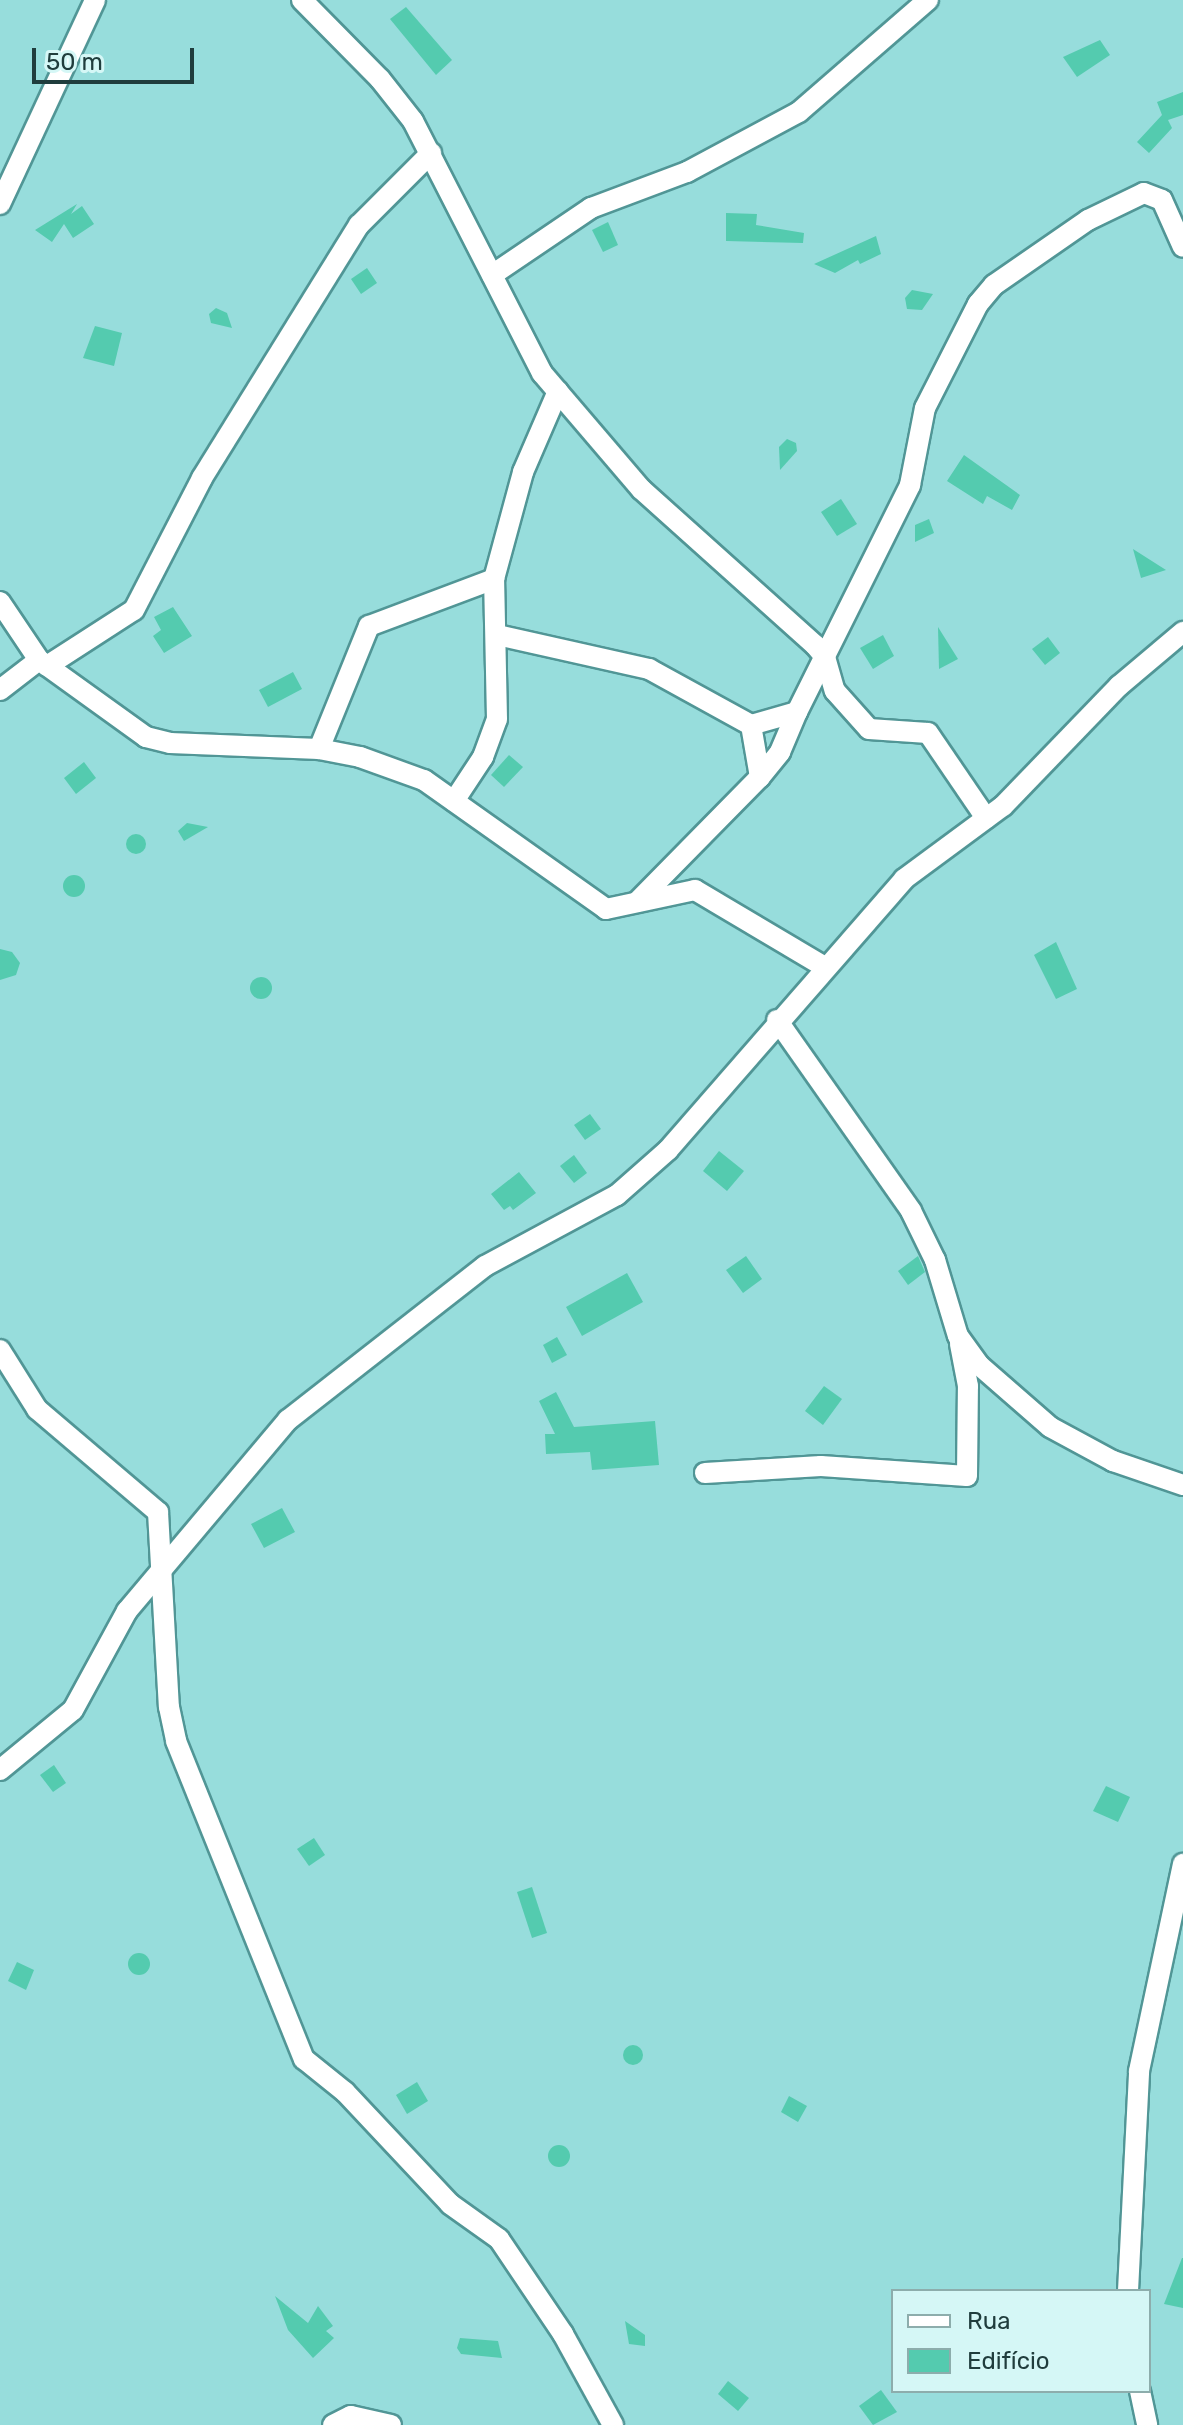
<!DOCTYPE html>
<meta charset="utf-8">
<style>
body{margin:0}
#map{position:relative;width:1183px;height:2425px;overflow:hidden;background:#97dddc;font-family:Rubik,sans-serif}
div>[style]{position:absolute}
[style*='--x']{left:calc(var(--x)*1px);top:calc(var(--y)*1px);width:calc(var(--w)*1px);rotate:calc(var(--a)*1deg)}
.building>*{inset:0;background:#54cbaf}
.round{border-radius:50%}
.roads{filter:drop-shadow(2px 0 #519696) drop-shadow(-2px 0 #519696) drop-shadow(0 2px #519696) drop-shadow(0 -2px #519696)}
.street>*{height:20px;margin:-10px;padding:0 10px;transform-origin:10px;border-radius:10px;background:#fff}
span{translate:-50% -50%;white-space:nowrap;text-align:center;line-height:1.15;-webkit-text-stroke:6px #d5f7f6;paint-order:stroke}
.legend{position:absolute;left:891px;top:2289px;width:260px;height:104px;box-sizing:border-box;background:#d5f7f6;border:2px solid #8dadac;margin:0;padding:10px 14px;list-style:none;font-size:24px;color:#203d3d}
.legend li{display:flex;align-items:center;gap:16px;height:40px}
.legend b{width:40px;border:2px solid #8dadac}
.scale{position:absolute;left:32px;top:48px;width:162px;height:36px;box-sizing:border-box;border:4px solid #203d3d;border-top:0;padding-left:10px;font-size:24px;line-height:28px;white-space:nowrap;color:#203d3d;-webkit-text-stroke:6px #d5f7f6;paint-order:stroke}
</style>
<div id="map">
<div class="building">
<div style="clip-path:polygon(406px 7px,452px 60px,436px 75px,390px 19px)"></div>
<div style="clip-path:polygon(1100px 40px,1110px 55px,1077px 77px,1063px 57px)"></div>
<div style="clip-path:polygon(1183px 92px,1183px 115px,1168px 120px,1172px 128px,1149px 153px,1137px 142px,1162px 115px,1157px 102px)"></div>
<div style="clip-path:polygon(77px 204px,71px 214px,82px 206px,94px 224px,73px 238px,64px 224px,52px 242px,35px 230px)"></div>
<div style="clip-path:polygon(726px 213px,757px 214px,756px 225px,804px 233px,803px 243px,726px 241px)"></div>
<div style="clip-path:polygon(608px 222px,618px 245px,603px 252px,592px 230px)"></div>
<div style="clip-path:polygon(876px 236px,881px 254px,860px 264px,858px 260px,835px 273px,814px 264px)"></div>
<div style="clip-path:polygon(367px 268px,377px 283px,361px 294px,351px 279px)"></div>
<div style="clip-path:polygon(912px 290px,933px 294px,922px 310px,907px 309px,905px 298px)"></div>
<div style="clip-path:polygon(216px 308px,227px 313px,232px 328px,211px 323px,209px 314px)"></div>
<div style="clip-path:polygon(95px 326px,122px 333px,114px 366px,83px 358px)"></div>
<div style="clip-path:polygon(787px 439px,796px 443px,797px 451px,780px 470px,779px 447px)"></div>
<div style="clip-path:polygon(964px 455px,1020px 495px,1012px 510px,987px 496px,983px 504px,947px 481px)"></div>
<div style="clip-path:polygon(841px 499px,857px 524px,837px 536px,821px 512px)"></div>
<div style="clip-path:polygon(929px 519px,934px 533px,915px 542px,915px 525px)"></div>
<div style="clip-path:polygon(1133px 549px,1166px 570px,1141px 578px)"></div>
<div style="clip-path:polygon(173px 607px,192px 636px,164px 653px,153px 636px,161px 630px,154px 617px)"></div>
<div style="clip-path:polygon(938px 627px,958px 659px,939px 669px)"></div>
<div style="clip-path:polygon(883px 635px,894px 656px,873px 669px,860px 648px)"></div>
<div style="clip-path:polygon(1048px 637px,1060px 653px,1045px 665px,1032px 649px)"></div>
<div style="clip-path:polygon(293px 672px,302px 689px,268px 707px,259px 690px)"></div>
<div style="clip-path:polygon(509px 755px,523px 767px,504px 787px,491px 775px)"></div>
<div style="clip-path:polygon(84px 762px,96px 778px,76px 794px,64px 778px)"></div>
<div style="clip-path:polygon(187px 823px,208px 827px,184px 841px,178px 831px)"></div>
<div class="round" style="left:126px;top:834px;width:20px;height:20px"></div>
<div class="round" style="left:63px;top:875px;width:22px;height:22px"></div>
<div style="clip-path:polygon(1056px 942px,1077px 989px,1056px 999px,1034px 955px)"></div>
<div style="clip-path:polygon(0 949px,12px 952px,20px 963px,16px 975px,0 980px)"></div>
<div class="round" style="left:250px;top:977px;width:22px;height:22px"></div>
<div style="clip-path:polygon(590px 1114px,601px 1129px,585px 1140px,574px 1125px)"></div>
<div style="clip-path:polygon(719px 1151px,744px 1171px,727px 1191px,703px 1171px)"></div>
<div style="clip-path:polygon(574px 1155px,587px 1173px,574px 1183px,560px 1166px)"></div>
<div style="clip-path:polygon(519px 1172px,536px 1193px,513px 1210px,510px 1206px,504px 1210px,491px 1194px)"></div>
<div style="clip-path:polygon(746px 1256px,762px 1279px,743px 1293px,726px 1270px)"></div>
<div style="clip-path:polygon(918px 1256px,925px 1272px,908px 1285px,898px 1271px)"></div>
<div style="clip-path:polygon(627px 1273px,643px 1302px,582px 1336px,566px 1307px)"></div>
<div style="clip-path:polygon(557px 1337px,567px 1355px,552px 1363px,543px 1345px)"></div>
<div style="clip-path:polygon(824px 1386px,842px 1399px,823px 1425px,805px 1411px)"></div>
<div style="clip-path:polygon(556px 1392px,574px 1427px,655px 1421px,659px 1465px,592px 1470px,590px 1452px,546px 1454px,545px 1434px,555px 1434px,539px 1401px)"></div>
<div style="clip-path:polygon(282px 1508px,295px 1532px,264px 1548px,251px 1524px)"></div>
<div style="clip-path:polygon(54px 1765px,66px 1783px,53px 1792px,40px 1775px)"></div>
<div style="clip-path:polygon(1106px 1786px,1130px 1797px,1118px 1822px,1093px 1811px)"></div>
<div style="clip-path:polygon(314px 1838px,325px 1855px,309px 1866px,297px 1849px)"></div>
<div style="clip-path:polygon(532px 1887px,547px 1933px,532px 1938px,517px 1892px)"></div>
<div class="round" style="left:128px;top:1953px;width:22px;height:22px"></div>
<div style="clip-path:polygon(17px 1962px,34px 1970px,26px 1990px,8px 1981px)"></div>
<div class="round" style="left:623px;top:2045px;width:20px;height:20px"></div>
<div style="clip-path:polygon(417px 2082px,428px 2101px,407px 2114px,396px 2095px)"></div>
<div style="clip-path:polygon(789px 2096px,807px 2106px,798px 2122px,781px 2112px)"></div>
<div class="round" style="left:548px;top:2145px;width:22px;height:22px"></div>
<div style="clip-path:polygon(1182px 2258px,1183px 2258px,1183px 2308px,1164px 2304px)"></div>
<div style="clip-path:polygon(275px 2296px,308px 2323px,318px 2306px,333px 2326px,326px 2331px,334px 2338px,313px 2358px,288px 2330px)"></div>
<div style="clip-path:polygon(625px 2321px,645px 2335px,645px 2346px,629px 2344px)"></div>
<div style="clip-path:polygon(460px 2338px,498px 2341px,502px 2358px,461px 2354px,457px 2348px)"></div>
<div style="clip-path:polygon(728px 2381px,749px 2398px,738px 2411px,718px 2394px)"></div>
<div style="clip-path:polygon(881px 2390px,897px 2412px,873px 2425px,859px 2406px)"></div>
</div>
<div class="roads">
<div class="street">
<div style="--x:302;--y:0;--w:111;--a:45.4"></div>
<div style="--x:380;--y:79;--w:53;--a:51.8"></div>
<div style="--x:413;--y:121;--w:283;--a:62.9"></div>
<div style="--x:542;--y:373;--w:153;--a:49.5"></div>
<div style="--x:641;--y:489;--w:234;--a:41.9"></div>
<div style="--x:815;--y:645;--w:16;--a:50"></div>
<div style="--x:825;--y:657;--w:35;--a:74"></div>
<div style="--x:835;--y:691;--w:51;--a:48.2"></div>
<div style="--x:869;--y:729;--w:59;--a:3.9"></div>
<div style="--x:928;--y:733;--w:103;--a:55.7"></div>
<div style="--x:0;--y:204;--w:225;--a:-65"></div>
<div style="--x:492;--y:275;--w:120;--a:-34.1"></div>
<div style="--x:591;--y:208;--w:103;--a:-20.6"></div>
<div style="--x:687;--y:172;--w:127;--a:-28.2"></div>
<div style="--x:799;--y:112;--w:171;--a:-41"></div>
<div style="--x:0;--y:602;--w:70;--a:56.1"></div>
<div style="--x:39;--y:660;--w:132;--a:35.7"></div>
<div style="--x:146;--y:737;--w:25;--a:14"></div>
<div style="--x:170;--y:743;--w:149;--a:2.3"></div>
<div style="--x:319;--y:749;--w:42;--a:11"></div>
<div style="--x:360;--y:757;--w:68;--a:19.8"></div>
<div style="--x:424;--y:780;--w:223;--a:35.3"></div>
<div style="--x:606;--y:909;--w:91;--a:-12.1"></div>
<div style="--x:695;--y:890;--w:149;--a:30.7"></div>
<div style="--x:497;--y:635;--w:156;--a:12.6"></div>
<div style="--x:649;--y:669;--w:116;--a:28.8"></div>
<div style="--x:751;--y:725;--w:48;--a:-15.8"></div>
<div style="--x:797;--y:712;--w:254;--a:-63.5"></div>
<div style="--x:910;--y:485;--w:78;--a:-79"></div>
<div style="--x:925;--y:408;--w:117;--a:-63"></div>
<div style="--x:978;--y:304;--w:25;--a:-50"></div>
<div style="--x:994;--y:285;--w:114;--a:-34.7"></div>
<div style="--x:1088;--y:220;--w:62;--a:-25.7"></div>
<div style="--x:1144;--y:193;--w:19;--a:21"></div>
<div style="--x:1162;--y:200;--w:51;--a:65.9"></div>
<div style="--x:47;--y:666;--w:103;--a:-32.8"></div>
<div style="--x:134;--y:610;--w:148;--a:-62.7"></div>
<div style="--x:202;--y:478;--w:298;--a:-58.2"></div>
<div style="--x:359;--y:225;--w:102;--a:-45"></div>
<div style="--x:0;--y:690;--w:49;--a:-37.6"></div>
<div style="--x:751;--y:725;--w:53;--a:80.2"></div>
<div style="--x:319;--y:749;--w:133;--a:-67.9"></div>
<div style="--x:369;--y:626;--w:134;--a:-20.6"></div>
<div style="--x:454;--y:801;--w:53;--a:-56.6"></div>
<div style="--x:483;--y:757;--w:40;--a:-69.8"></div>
<div style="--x:497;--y:719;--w:140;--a:-91.2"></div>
<div style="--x:494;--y:579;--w:111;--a:-74.8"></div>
<div style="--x:523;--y:472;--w:88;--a:-66.6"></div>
<div style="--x:637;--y:902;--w:175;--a:-45.5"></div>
<div style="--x:760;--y:777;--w:32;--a:-51"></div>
<div style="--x:780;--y:752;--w:43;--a:-67"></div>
<div style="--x:777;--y:1020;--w:233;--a:54.9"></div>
<div style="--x:911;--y:1211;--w:55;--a:63.9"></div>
<div style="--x:935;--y:1260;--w:79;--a:73.2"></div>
<div style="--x:958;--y:1336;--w:36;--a:54"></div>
<div style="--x:979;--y:1365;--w:94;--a:41.1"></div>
<div style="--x:1050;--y:1427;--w:72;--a:28.4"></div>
<div style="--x:1113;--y:1461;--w:74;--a:18.9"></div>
<div style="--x:0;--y:1350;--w:70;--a:57.9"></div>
<div style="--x:37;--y:1409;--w:159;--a:40.4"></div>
<div style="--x:158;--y:1512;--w:195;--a:86.8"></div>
<div style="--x:169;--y:1707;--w:35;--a:78"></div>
<div style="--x:176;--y:1741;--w:343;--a:68.1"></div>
<div style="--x:304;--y:2059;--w:53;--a:38.8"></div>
<div style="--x:345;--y:2092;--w:154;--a:46.8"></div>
<div style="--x:450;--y:2204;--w:60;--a:35.5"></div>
<div style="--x:499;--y:2239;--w:115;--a:56"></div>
<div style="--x:563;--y:2334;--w:104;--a:61.2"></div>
<div style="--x:705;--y:1473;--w:116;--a:-3.5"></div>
<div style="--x:821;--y:1466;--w:146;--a:3.9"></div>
<div style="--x:967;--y:1476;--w:90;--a:-89.4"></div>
<div style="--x:968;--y:1386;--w:43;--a:-100.8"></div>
<div style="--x:0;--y:1770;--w:94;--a:-39.4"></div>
<div style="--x:73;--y:1710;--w:113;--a:-61.4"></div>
<div style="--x:127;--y:1611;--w:250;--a:-49.9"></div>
<div style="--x:288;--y:1420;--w:250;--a:-38"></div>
<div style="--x:485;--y:1266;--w:150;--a:-28.3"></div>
<div style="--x:617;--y:1195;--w:68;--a:-41.4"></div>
<div style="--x:668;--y:1150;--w:359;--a:-48.9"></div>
<div style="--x:904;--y:879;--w:123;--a:-36.4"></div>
<div style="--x:1003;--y:806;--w:167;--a:-46"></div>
<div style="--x:1119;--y:686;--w:84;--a:-40.2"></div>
<div style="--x:1128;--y:2291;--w:220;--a:-87.1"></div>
<div style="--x:1139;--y:2071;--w:212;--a:-78"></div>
<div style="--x:1140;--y:2391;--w:35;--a:78"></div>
<div style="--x:333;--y:2425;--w:20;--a:-27"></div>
<div style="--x:351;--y:2416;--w:41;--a:12.7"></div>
</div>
</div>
<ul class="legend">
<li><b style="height:10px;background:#fff"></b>Rua</li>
<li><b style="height:22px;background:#54cbaf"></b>Edifício</li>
</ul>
<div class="scale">50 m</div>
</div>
